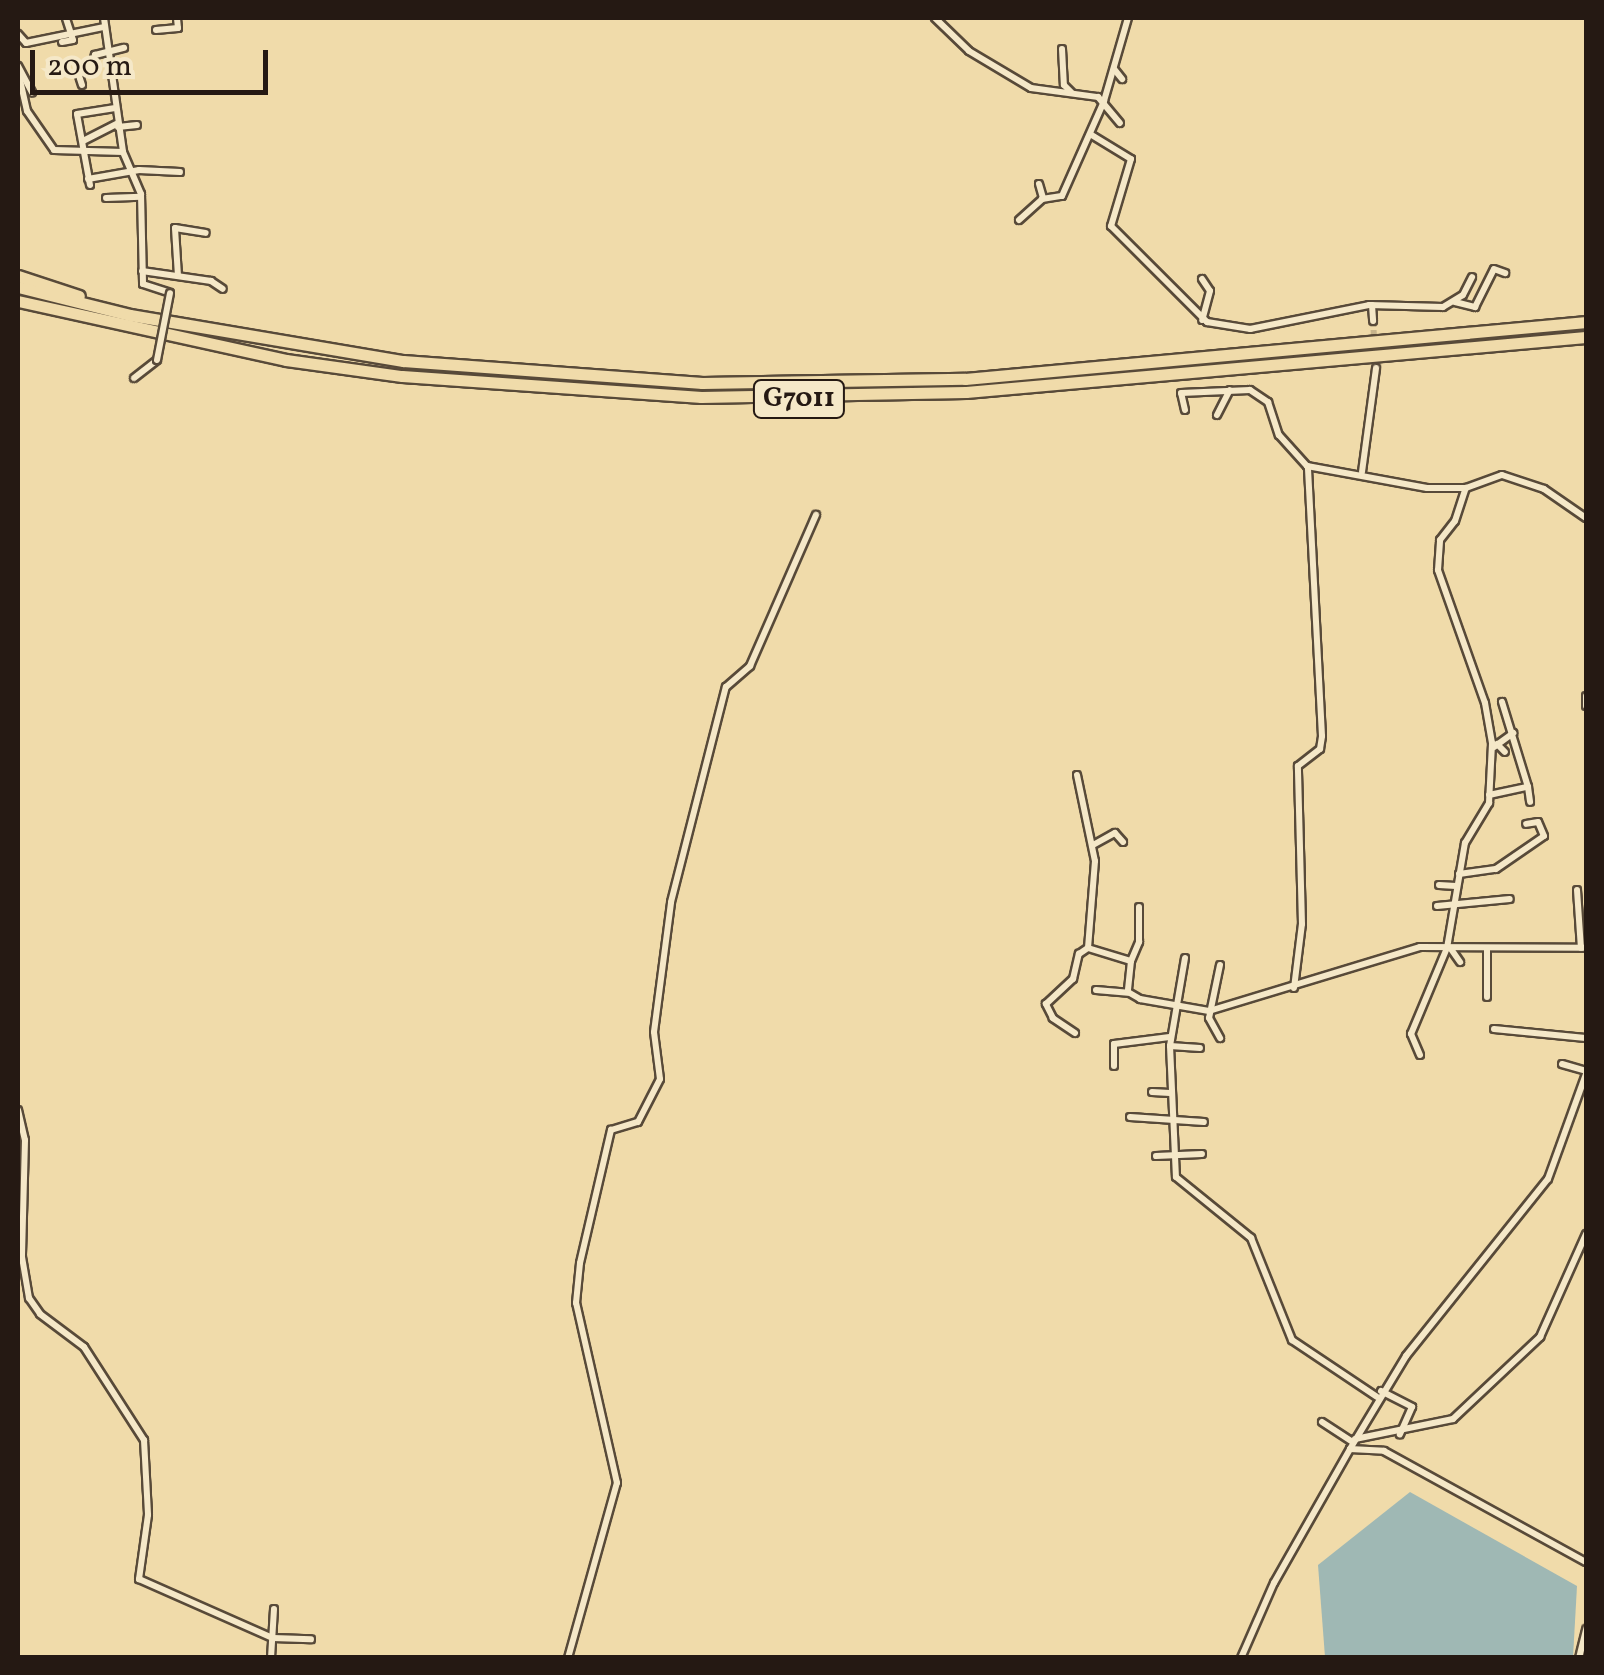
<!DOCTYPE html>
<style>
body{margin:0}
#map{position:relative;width:1604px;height:1675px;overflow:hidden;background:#f0dbaa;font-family:Vollkorn,serif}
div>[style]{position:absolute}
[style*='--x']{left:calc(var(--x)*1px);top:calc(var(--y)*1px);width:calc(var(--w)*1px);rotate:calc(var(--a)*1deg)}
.water>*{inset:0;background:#9fb8b4}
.street-tunnel>*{height:6px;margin-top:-3px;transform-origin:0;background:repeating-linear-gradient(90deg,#c7b48c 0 6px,transparent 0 9px)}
.roads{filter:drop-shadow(2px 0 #584a39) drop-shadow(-2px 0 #584a39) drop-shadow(0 2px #584a39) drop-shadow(0 -2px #584a39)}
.street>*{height:6px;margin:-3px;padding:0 3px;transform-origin:3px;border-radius:3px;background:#f5e8c8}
.highway>*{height:11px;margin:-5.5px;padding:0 5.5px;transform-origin:5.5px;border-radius:5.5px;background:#f0dbaa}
.bridges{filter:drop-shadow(2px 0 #584a39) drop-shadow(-2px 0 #584a39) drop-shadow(0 2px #584a39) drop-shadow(0 -2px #584a39)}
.street-bridge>*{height:6px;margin:-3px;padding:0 3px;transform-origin:3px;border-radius:3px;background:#f5e8c8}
span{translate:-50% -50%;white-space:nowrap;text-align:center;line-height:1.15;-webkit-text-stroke:8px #f5e8c8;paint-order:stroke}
.shield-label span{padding:2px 8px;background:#f5e8c8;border:2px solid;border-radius:8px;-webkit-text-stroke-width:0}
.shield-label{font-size:28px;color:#251913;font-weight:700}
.frame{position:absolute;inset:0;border:20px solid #251913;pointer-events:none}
.scale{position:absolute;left:30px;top:50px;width:238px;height:45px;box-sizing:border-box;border:5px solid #251913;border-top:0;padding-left:12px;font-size:30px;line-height:35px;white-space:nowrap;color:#251913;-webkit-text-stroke:8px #f5e8c8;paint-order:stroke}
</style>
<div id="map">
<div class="water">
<div style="clip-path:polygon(1410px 1492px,1577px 1586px,1573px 1657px,1325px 1657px,1318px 1565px)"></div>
</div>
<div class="street-tunnel">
<div style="--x:1373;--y:321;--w:47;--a:86.3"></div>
</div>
<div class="roads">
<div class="street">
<div style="--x:104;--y:18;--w:135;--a:81.9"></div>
<div style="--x:123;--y:152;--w:46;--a:66.8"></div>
<div style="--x:141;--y:194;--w:90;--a:88.7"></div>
<div style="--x:143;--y:284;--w:28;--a:18"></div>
<div style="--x:935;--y:18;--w:47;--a:44.1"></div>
<div style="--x:969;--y:51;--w:72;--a:30.8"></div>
<div style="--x:1031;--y:88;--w:68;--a:7.7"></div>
<div style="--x:1098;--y:97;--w:34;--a:50"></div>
<div style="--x:156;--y:30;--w:22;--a:-5"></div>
<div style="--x:178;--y:28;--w:10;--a:-96"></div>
<div style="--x:18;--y:34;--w:12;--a:48"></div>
<div style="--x:26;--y:43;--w:80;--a:-11.6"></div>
<div style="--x:62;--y:42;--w:11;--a:-10"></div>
<div style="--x:73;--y:40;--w:23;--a:-108"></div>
<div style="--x:1062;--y:49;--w:36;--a:87"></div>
<div style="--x:1064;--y:85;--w:10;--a:45"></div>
<div style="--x:18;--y:66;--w:30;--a:62"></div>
<div style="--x:1114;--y:69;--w:13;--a:51"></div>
<div style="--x:18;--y:71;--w:41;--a:77.3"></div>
<div style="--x:27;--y:111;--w:47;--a:55.3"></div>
<div style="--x:54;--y:150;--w:69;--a:1.7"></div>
<div style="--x:82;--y:85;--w:13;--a:-108"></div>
<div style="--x:78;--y:73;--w:12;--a:-5"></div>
<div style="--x:90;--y:72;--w:18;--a:-74"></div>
<div style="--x:95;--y:55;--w:30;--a:-14"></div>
<div style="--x:118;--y:127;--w:19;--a:-6"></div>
<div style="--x:1090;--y:134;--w:48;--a:31.4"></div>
<div style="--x:1131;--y:159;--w:70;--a:106.6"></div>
<div style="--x:1111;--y:226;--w:136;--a:45"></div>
<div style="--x:1207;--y:322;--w:44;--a:9.2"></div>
<div style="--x:1250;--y:329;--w:121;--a:-11.4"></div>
<div style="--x:1369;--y:305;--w:74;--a:1.5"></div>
<div style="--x:1443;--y:307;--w:23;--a:-31"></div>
<div style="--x:1463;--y:295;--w:20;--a:-63"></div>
<div style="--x:83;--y:141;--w:38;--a:-27"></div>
<div style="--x:88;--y:179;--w:52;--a:-10"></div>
<div style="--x:139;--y:170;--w:41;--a:2.8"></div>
<div style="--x:1039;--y:184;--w:15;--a:74"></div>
<div style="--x:90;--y:185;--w:72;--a:-100.4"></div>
<div style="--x:77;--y:114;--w:37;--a:-9"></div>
<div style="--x:106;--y:198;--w:35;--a:-2"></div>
<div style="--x:1019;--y:220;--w:31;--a:-42"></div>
<div style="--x:1042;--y:199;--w:20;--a:-9"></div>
<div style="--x:1062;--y:196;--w:104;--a:-66.1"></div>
<div style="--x:1104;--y:101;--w:86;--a:-73.9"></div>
<div style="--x:142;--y:271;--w:70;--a:8.2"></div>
<div style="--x:211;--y:281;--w:14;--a:34"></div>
<div style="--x:178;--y:276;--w:48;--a:-93.6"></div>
<div style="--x:175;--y:228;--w:31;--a:9"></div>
<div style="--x:1202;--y:279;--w:14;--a:56"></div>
<div style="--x:1210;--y:291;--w:30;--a:105"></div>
<div style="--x:1455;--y:302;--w:21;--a:14"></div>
<div style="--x:1475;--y:307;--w:42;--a:-63.4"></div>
<div style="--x:1494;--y:269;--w:12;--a:20"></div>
<div style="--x:1372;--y:305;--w:16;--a:86"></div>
<div style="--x:134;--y:378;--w:29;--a:-38"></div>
<div style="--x:1185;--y:410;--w:17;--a:-103"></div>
<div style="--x:1181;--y:393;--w:69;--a:-2.5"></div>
<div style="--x:1250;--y:390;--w:22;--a:34"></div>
<div style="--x:1268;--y:402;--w:35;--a:72"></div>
<div style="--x:1279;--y:435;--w:42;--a:47.9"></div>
<div style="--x:1307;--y:466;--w:122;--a:10.4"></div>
<div style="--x:1427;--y:488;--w:39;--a:0"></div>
<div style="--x:1466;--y:488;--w:38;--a:-20"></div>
<div style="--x:1502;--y:475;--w:44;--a:18.4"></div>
<div style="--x:1544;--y:489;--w:51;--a:34.6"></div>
<div style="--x:1217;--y:415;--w:28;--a:-63"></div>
<div style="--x:1362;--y:472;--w:105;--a:-82.3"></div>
<div style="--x:1586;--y:696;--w:10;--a:90"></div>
<div style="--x:1497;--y:744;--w:11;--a:45"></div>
<div style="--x:1494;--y:747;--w:24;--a:-36"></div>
<div style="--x:1077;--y:775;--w:88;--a:78.2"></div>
<div style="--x:1095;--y:861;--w:87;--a:94.6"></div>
<div style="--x:1088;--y:948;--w:45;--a:16.8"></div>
<div style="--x:1131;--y:961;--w:31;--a:96"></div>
<div style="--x:1128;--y:992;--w:14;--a:30"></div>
<div style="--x:1140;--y:999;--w:70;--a:9.9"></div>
<div style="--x:1209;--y:1011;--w:220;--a:-16.9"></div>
<div style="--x:1420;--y:947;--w:166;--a:0.3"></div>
<div style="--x:1528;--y:787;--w:15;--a:82"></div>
<div style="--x:1489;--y:795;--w:40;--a:-12"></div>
<div style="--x:1528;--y:787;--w:89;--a:-107"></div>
<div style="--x:1093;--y:845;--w:25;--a:-29"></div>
<div style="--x:1115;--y:833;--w:12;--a:48"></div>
<div style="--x:1459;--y:874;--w:37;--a:-8"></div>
<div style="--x:1496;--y:869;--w:58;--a:-34.5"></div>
<div style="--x:1544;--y:836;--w:15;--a:-113"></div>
<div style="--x:1538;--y:822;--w:12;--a:171"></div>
<div style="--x:1439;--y:885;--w:17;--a:3"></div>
<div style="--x:1577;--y:890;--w:58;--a:86.1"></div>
<div style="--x:1437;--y:906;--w:73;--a:-5.5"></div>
<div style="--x:1451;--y:949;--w:16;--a:55"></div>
<div style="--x:1185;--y:958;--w:89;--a:99.7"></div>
<div style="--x:1170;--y:1046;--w:131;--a:87.4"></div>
<div style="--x:1176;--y:1177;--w:97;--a:39.1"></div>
<div style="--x:1251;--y:1238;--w:110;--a:68.1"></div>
<div style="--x:1292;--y:1340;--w:102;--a:33.8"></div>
<div style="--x:1131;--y:961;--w:21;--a:-67"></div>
<div style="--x:1139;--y:942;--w:35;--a:-90"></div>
<div style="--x:1220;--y:965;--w:54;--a:101.7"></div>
<div style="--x:1209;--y:1018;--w:23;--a:61"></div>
<div style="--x:1294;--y:988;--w:64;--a:-82.9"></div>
<div style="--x:1302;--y:924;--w:158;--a:-91.5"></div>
<div style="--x:1298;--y:766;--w:28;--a:-38"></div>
<div style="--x:1320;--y:749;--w:13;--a:-81"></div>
<div style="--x:1322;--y:736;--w:270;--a:-93"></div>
<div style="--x:1096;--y:990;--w:32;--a:5"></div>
<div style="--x:1487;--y:997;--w:47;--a:-90"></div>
<div style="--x:1494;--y:1029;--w:92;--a:5.6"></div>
<div style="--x:1075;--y:1033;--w:27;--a:-146"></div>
<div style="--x:1053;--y:1018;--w:16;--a:-117"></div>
<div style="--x:1046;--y:1004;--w:37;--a:-43"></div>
<div style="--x:1073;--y:979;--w:26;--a:-77"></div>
<div style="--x:1079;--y:954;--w:11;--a:-34"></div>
<div style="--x:1170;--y:1046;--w:30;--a:4"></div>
<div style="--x:1420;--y:1055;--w:23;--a:-113"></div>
<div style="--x:1411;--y:1034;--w:93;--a:-67.3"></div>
<div style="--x:1447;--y:948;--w:107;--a:-80.3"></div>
<div style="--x:1465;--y:843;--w:47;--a:-59"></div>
<div style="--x:1489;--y:803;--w:60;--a:-87.1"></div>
<div style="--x:1492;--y:743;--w:41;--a:-99.9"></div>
<div style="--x:1485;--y:703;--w:141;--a:-109.5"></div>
<div style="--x:1438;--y:570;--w:30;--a:-86"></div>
<div style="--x:1440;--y:540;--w:24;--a:-52"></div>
<div style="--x:1455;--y:521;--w:35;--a:-72"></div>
<div style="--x:1562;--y:1064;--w:25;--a:16"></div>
<div style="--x:1114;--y:1066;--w:22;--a:-90"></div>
<div style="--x:1114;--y:1044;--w:56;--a:-7.1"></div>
<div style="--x:1152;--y:1092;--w:18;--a:3"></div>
<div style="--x:18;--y:1110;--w:31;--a:77"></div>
<div style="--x:25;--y:1140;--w:117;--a:91.5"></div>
<div style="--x:22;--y:1257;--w:42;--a:80.3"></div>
<div style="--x:29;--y:1298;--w:19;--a:55"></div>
<div style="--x:40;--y:1314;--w:55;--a:36.9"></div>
<div style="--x:84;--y:1347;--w:111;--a:57.2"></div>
<div style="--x:144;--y:1440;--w:75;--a:86.9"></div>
<div style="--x:148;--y:1515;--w:65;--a:98"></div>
<div style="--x:139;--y:1579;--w:146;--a:23.8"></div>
<div style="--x:273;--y:1638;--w:38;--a:2"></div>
<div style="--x:1130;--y:1117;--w:74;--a:3.9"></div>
<div style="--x:1156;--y:1156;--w:46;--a:-2.5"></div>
<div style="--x:1381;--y:1391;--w:35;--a:27"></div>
<div style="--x:1412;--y:1407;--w:30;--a:114"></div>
<div style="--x:1322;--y:1422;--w:37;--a:33"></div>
<div style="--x:1355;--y:1439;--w:100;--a:-11.5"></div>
<div style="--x:1453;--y:1419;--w:120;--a:-43.3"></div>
<div style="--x:1540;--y:1337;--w:113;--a:-65.9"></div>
<div style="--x:1350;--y:1449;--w:109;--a:-58.9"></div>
<div style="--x:1406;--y:1356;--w:227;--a:-51.3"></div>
<div style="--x:1548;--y:1179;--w:112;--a:-70.1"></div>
<div style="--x:271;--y:1658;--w:49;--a:-86.5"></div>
<div style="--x:568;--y:1658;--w:182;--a:-74.4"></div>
<div style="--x:617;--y:1483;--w:185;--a:-102.8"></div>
<div style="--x:576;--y:1303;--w:40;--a:-84.3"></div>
<div style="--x:580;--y:1263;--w:137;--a:-76.9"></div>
<div style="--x:611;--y:1130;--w:28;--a:-17"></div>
<div style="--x:638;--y:1122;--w:48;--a:-62.9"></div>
<div style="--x:660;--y:1079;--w:47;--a:-97.3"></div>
<div style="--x:654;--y:1032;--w:131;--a:-82.5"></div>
<div style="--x:671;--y:902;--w:222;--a:-75.7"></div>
<div style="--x:726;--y:687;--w:32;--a:-41"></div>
<div style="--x:750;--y:666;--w:165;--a:-66.4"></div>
<div style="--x:1241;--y:1658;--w:82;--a:-66.3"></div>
<div style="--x:1274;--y:1583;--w:154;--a:-60.4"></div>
<div style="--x:1350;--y:1449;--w:34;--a:3"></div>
<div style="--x:1384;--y:1451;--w:230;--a:28.8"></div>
<div style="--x:1579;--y:1658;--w:30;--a:-76"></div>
</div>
<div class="highway">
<div style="--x:18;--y:276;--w:64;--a:18.2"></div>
<div style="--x:18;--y:287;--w:115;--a:14"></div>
<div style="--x:130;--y:315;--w:277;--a:9.6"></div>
<div style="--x:403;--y:361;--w:300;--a:4.2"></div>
<div style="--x:702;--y:383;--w:263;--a:-0.9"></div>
<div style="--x:965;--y:379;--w:624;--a:-5.24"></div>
<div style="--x:18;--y:301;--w:274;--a:12.4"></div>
<div style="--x:286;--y:360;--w:117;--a:7.9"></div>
<div style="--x:402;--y:376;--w:300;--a:4"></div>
<div style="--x:701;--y:397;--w:265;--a:-1.1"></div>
<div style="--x:966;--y:392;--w:622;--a:-5.07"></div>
</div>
</div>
<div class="bridges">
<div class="street-bridge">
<div style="--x:157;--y:360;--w:68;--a:-79"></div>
</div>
</div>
<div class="shield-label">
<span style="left:799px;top:399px">G7011</span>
</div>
<div class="frame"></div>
<div class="scale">200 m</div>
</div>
